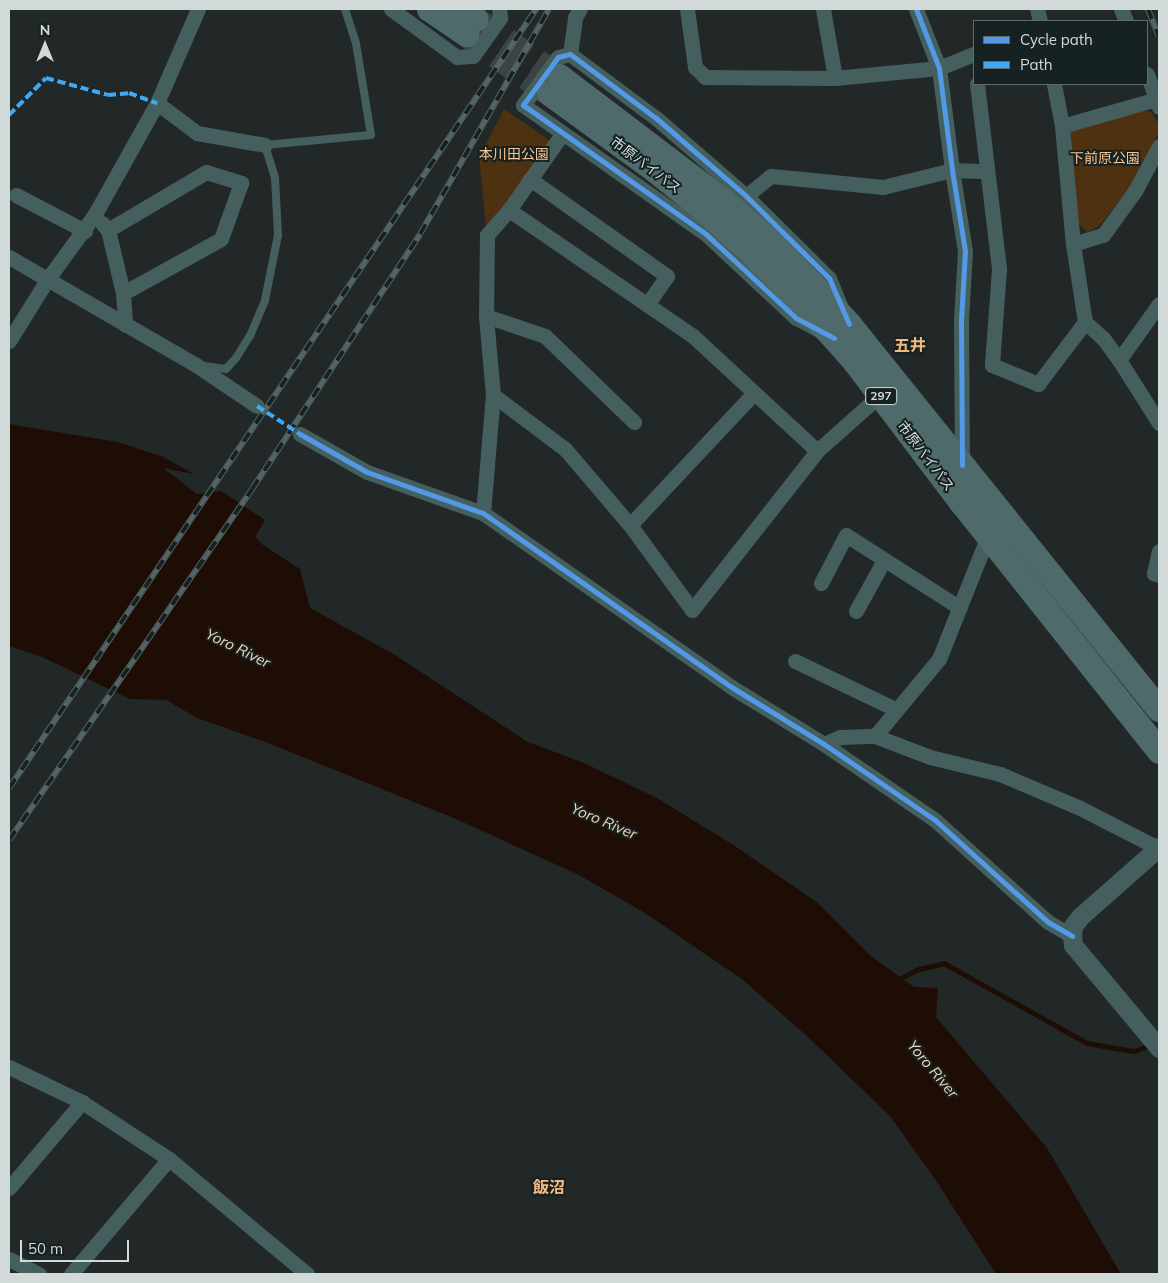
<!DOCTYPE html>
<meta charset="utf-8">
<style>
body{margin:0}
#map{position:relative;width:1168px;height:1283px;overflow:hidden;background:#222828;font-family:Mulish,"Noto Sans JP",sans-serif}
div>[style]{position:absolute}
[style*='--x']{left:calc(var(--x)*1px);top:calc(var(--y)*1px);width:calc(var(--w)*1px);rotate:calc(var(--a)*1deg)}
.green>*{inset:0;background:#4d3110}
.water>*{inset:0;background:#1e0d04}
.stream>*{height:4.5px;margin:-2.25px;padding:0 2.25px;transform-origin:2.25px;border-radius:2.25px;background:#1e0d04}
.trunk-tunnel>*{height:25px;margin-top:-12.5px;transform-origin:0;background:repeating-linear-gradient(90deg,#3c4343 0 25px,transparent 0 37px)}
.service>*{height:8px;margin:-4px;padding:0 4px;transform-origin:4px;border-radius:4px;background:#455f5f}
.minor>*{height:15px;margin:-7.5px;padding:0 7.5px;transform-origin:7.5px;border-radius:7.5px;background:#455f5f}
.tertiary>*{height:19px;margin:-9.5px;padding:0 9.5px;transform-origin:9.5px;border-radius:9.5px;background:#455f5f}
.trunk>*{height:25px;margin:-12.5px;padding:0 12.5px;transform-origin:12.5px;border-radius:12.5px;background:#4f6a6a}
.rail>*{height:5.5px;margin-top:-2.75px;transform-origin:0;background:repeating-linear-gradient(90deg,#162221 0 11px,#546565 0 22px);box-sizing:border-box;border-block:1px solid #546565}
.quiet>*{height:4px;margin-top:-2px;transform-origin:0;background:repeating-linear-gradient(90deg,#3fa9f5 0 8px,transparent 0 12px)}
.cycleway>*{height:5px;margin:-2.5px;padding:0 2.5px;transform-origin:2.5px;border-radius:2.5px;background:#5399e6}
span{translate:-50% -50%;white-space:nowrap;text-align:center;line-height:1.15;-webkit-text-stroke:4px #162221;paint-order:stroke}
.shield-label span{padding:1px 4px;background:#162221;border:1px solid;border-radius:4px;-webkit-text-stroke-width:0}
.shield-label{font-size:12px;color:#d2d9d9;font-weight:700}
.park-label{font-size:14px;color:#fac390}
.street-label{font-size:14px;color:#d2d9d9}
.water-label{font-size:15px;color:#f6d1b0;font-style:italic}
.quarter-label{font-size:16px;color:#f4b880;font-weight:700}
.frame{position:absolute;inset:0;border:10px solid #d2d9d9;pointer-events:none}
.legend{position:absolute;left:973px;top:20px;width:175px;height:65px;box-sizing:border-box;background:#162221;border:1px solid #616b6b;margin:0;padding:6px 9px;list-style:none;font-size:15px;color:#d2d9d9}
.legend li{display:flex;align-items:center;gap:10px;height:25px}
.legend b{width:25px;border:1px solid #616b6b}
.north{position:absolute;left:20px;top:20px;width:50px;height:50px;-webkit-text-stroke:4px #162221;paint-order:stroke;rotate:0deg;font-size:14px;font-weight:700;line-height:20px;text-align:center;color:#d2d9d9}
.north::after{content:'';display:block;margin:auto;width:18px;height:22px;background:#d2d9d9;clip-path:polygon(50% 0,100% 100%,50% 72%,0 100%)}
.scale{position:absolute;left:20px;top:1240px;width:109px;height:22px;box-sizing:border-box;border:2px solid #d2d9d9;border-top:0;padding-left:6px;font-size:15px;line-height:18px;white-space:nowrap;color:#d2d9d9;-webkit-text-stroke:4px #162221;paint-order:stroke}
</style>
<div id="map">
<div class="green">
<div style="clip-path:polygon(504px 109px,555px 144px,487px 235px,479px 157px)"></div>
<div style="clip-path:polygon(1143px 109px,1152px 113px,1158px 123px,1158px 134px,1130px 188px,1099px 226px,1087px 232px,1078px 223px,1066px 137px,1074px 129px)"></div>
</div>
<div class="water">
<div style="clip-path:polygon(9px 424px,118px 442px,163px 457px,194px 474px,163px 468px,197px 494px,221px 491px,265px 520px,255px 537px,263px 545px,300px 569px,310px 608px,395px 655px,528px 742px,584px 763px,657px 798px,735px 846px,818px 903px,872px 957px,914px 987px,938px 988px,936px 1017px,1047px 1148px,1121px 1274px,996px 1274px,935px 1179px,890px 1116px,809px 1038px,743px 980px,645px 913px,579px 875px,456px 819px,268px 743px,197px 718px,166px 700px,130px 699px,42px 657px,9px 646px)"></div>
</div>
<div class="stream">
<div style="--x:897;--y:980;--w:25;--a:-27"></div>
<div style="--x:919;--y:969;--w:26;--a:-13"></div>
<div style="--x:944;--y:963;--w:164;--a:29.2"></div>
<div style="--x:1087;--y:1043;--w:48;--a:9.7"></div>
<div style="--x:1134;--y:1051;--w:18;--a:-19"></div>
</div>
<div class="trunk-tunnel">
<div style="--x:476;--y:19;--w:101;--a:34.5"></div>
<div style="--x:466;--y:34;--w:102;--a:35.4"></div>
</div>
<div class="service">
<div style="--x:204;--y:366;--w:22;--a:8"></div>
<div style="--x:226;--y:369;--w:15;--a:-48"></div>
<div style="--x:236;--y:358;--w:26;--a:-58"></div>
<div style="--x:250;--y:336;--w:39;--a:-67"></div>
<div style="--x:265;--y:300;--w:66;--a:-78.7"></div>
<div style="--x:278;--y:235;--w:57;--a:-93"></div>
<div style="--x:275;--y:178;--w:34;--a:-107"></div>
<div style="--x:265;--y:145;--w:106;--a:-5.4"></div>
<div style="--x:371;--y:135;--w:93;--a:-99.3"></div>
<div style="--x:356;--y:43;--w:36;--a:-108"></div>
</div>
<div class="minor">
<div style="--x:391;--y:9;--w:82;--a:36"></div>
<div style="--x:457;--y:57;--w:16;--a:-4"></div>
<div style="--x:473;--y:56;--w:47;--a:-54.6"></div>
<div style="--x:500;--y:18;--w:9;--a:-96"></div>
<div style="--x:687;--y:9;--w:59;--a:82.1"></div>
<div style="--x:695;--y:67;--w:14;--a:45"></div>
<div style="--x:705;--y:77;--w:130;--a:0.4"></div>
<div style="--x:835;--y:78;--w:104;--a:-5.5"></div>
<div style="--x:939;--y:68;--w:38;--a:-22"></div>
<div style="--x:823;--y:9;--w:70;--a:80.1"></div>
<div style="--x:916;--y:9;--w:63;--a:68.7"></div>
<div style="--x:939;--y:68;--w:103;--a:82.7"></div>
<div style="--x:952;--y:170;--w:82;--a:80.9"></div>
<div style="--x:965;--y:251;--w:70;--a:93.3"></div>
<div style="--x:961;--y:321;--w:144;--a:89.6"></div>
<div style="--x:1037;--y:9;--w:12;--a:76"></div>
<div style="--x:1121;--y:9;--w:13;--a:67"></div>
<div style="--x:570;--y:54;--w:37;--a:-82"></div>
<div style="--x:575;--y:17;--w:9;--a:-58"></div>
<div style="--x:1147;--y:74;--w:35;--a:70"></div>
<div style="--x:977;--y:84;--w:186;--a:83.2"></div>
<div style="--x:999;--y:269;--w:96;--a:94.2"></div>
<div style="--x:992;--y:365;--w:50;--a:22.4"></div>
<div style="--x:1038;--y:384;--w:78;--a:-52.8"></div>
<div style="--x:1054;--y:84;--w:43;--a:79.2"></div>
<div style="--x:1062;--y:126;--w:119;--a:84.7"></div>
<div style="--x:1073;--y:244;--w:79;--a:81.3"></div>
<div style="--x:1085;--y:322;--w:24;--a:42"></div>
<div style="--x:1103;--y:338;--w:27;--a:54"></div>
<div style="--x:1119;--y:360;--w:75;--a:57.6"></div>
<div style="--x:157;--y:103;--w:50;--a:36.9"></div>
<div style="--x:197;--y:133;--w:69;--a:10"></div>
<div style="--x:1062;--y:126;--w:99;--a:-15.9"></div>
<div style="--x:530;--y:179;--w:168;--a:35.3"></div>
<div style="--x:667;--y:276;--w:35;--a:125"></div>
<div style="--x:16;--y:195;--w:78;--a:27.6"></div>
<div style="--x:746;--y:196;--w:32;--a:-39"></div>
<div style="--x:771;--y:176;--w:113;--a:5.6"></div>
<div style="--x:883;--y:187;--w:71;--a:-13.8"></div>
<div style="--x:952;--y:170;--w:35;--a:2"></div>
<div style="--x:509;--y:210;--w:223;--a:34.4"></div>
<div style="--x:693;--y:336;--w:169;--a:42.8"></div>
<div style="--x:102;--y:223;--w:9;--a:49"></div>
<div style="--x:108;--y:230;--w:65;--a:76.6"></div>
<div style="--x:123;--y:293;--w:32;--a:86"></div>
<div style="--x:108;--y:230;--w:114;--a:-30.6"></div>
<div style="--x:206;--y:172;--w:37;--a:17"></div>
<div style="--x:241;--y:183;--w:59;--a:109.7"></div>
<div style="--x:221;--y:239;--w:112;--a:151.1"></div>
<div style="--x:1073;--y:244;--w:31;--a:-17"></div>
<div style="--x:1103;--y:235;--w:54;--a:-54"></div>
<div style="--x:1135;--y:191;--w:51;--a:-61.9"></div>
<div style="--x:9;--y:257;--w:216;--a:30"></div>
<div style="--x:196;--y:365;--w:73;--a:33.9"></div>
<div style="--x:486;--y:316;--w:62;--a:18.7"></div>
<div style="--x:545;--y:336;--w:124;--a:44"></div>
<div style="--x:817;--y:329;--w:24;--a:-152"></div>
<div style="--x:796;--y:318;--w:123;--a:-137"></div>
<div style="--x:706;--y:234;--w:224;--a:-144.8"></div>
<div style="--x:523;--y:105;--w:59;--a:-53.9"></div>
<div style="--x:558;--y:57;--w:12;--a:-14"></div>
<div style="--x:570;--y:54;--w:107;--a:36.7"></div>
<div style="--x:656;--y:118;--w:119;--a:40.9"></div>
<div style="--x:746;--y:196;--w:117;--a:44.7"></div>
<div style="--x:829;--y:278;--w:31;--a:68"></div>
<div style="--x:9;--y:341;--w:72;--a:-58.1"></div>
<div style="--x:47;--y:280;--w:82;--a:-54"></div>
<div style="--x:95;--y:214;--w:127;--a:-60.8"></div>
<div style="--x:157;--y:103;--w:103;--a:-66.4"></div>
<div style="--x:1119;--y:360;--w:69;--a:-54.5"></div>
<div style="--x:493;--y:395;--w:90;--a:36.9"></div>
<div style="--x:565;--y:449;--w:100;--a:49.5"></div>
<div style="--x:630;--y:525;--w:105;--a:53.9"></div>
<div style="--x:692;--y:610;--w:202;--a:-51.8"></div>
<div style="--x:817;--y:451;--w:84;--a:-41.6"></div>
<div style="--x:300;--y:434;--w:77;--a:29.6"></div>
<div style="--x:367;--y:472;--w:123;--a:19.5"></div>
<div style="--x:483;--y:513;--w:305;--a:35"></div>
<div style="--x:733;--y:688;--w:107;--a:31.6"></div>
<div style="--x:824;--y:744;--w:135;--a:34.4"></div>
<div style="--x:935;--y:820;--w:152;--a:42.1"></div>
<div style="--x:1048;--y:922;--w:28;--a:30"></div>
<div style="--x:483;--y:513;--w:118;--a:-85.2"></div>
<div style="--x:493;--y:395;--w:79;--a:-95.1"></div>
<div style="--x:486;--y:316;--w:81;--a:-89.3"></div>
<div style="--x:487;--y:235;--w:33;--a:-49"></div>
<div style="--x:509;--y:210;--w:93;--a:-55.1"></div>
<div style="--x:630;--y:525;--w:181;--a:-46.8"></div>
<div style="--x:1159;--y:551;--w:23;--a:103"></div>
<div style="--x:1154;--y:573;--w:5;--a:22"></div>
<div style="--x:821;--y:583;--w:54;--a:-62.5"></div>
<div style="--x:846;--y:535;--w:135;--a:32.6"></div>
<div style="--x:856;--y:611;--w:58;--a:-61.2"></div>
<div style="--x:795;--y:661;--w:111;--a:25.6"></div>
<div style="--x:875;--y:736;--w:59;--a:20.9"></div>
<div style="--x:930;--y:757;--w:72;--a:13.7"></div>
<div style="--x:1000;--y:774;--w:87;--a:23"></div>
<div style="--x:1080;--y:808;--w:88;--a:27.1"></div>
<div style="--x:824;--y:744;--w:17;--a:-24"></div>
<div style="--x:840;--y:737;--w:35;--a:-2"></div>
<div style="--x:875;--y:736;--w:100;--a:-50.3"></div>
<div style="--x:939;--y:659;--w:132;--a:-68.3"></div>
<div style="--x:9;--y:1067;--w:81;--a:25.6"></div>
<div style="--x:82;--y:1102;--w:104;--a:33.2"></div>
<div style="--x:169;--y:1159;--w:180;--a:39.8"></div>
<div style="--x:9;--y:1188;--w:113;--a:-49.7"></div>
<div style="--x:9;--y:1259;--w:34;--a:27"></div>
<div style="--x:71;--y:1274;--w:151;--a:-49.6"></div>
</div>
<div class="tertiary">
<div style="--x:1159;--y:847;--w:106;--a:138.5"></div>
<div style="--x:1080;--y:917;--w:11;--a:128"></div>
<div style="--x:1073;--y:926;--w:10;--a:96"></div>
<div style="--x:1072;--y:936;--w:9;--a:84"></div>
<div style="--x:1073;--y:945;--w:134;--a:50.1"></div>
</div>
<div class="trunk">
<div style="--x:429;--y:9;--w:45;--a:34"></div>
<div style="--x:463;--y:9;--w:16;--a:38"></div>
<div style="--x:559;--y:76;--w:202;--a:37.2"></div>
<div style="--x:720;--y:198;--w:66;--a:40.7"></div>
<div style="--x:770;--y:241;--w:52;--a:45.8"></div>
<div style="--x:806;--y:278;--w:63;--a:46.9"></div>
<div style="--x:849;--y:324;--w:494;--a:51.2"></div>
<div style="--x:549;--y:93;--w:126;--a:36"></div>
<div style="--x:651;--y:167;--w:67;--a:38.9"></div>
<div style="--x:703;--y:209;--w:64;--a:41.9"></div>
<div style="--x:751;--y:252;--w:120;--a:46"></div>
<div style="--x:834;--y:338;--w:32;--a:49"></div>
<div style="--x:855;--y:362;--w:176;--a:52.9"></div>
<div style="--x:961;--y:502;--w:318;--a:51.5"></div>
</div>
<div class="rail">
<div style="--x:1148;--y:9;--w:29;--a:68"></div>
<div style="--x:9;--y:788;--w:941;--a:-55.92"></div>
<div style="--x:9;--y:840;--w:427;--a:-55.3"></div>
<div style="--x:252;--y:489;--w:305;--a:-56.6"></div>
<div style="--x:420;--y:234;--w:259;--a:-60.2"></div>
</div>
<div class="quiet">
<div style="--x:9;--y:115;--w:52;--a:-45"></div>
<div style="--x:46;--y:78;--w:64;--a:15.3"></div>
<div style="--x:108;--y:95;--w:21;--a:-5"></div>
<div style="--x:129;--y:93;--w:30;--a:20"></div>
<div style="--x:257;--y:406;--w:51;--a:33.1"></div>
</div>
<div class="cycleway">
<div style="--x:916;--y:9;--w:63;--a:68.7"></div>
<div style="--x:939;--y:68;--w:103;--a:82.7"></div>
<div style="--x:952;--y:170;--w:82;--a:80.9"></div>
<div style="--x:965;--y:251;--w:70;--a:93.3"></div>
<div style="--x:961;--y:321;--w:144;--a:89.6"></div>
<div style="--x:834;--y:338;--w:43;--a:-152.2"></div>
<div style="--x:796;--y:318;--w:123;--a:-137"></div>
<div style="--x:706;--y:234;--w:224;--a:-144.8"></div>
<div style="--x:523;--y:105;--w:59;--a:-53.9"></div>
<div style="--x:558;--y:57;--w:12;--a:-14"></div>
<div style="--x:570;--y:54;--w:107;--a:36.7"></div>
<div style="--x:656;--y:118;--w:119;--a:40.9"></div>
<div style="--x:746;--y:196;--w:117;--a:44.7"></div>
<div style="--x:829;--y:278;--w:50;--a:66.5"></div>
<div style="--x:300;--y:434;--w:77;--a:29.6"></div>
<div style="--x:367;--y:472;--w:123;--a:19.5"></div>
<div style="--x:483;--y:513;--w:305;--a:35"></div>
<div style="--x:733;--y:688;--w:107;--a:31.6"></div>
<div style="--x:824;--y:744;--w:135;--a:34.4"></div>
<div style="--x:935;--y:820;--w:152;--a:42.1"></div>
<div style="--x:1048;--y:922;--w:28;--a:30"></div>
</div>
<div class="shield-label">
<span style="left:881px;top:396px">297</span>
</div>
<div class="park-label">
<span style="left:514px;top:154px">本川田公園</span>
<span style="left:1105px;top:158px">下前原公園</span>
</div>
<div class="street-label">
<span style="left:646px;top:165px;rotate:37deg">市原バイパス</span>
<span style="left:926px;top:456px;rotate:53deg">市原バイパス</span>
</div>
<div class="water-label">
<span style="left:238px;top:648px;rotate:26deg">Yoro River</span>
<span style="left:604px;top:821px;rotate:23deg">Yoro River</span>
<span style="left:933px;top:1069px;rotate:50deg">Yoro River</span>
</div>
<div class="quarter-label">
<span style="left:910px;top:345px">五井</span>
<span style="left:549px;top:1187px">飯沼</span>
</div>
<div class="frame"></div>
<ul class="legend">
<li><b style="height:6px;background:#5399e6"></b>Cycle path</li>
<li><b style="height:6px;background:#3fa9f5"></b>Path</li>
</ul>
<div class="north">N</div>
<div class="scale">50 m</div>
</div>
